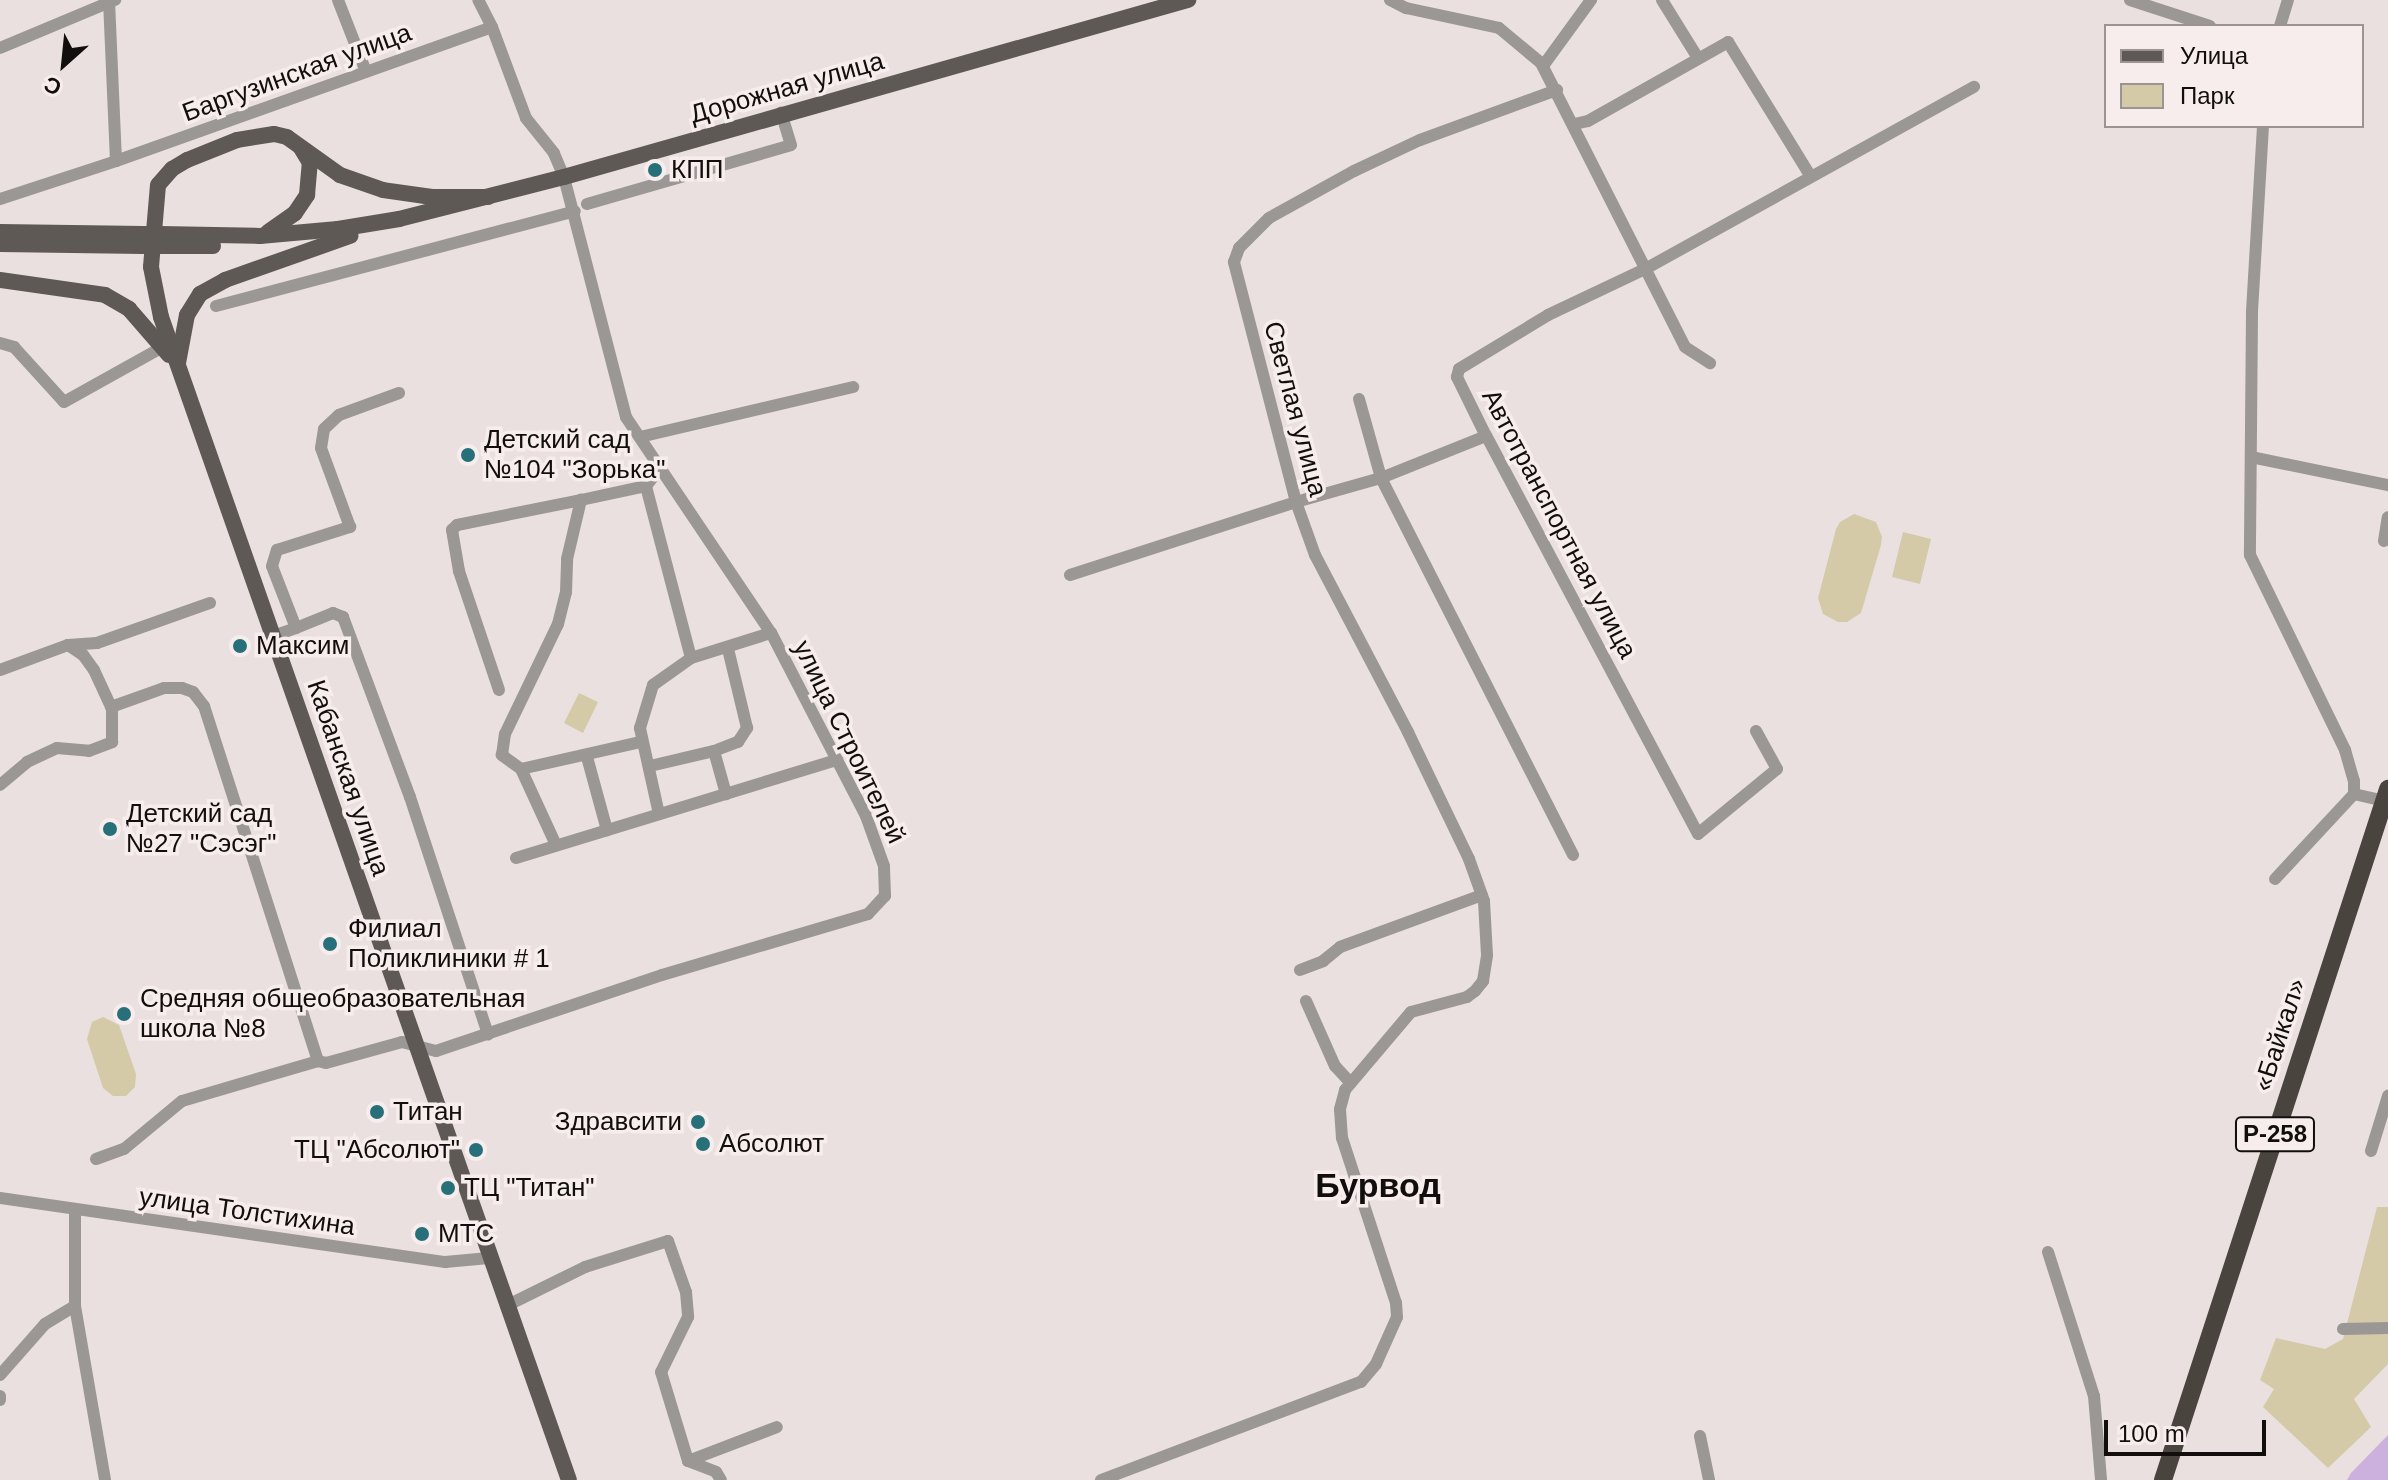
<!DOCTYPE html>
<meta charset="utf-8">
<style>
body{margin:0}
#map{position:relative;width:2388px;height:1480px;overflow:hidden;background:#eae0df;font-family:Helvetica,sans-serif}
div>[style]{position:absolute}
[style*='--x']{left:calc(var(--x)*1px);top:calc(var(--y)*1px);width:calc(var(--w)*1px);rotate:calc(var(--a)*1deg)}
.green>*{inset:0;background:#d4caa8}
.water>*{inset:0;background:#ccb0dd}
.minor>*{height:12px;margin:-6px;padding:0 6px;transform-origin:6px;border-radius:6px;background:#9a9795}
.major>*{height:16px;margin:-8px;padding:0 8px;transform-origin:8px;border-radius:8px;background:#5f5955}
.highway>*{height:18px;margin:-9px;padding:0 9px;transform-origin:9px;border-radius:9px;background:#4a443f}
.major-bridge>*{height:16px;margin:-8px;padding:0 8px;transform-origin:8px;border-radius:8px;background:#5f5955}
.dots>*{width:22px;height:22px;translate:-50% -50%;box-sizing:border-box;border:4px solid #f7edec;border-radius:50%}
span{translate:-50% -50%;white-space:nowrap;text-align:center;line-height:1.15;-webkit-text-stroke:7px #f7edec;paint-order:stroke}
.shield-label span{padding:2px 6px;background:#f7edec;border:2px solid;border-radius:6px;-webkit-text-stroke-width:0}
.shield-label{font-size:24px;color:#120e0e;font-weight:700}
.street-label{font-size:26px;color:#120e0e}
.poi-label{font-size:26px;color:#120e0e}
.left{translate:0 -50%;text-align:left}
.right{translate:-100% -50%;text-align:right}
.district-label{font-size:34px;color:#120e0e;font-weight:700}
.legend{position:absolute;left:2104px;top:24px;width:260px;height:104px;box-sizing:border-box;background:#f7edec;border:2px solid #9b9493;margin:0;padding:10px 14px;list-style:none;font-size:24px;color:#120e0e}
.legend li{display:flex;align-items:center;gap:16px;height:40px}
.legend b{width:40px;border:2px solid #9b9493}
.north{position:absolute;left:24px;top:24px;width:80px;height:80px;-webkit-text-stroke:6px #f7edec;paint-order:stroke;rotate:207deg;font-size:22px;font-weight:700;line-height:32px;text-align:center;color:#120e0e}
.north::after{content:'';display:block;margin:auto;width:28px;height:36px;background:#120e0e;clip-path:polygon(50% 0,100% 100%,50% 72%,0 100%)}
.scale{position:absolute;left:2104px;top:1420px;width:162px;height:36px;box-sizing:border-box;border:4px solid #120e0e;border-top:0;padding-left:10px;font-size:24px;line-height:28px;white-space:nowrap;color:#120e0e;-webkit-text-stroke:6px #f7edec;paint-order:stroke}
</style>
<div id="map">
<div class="green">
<div style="clip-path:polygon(1854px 514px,1876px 522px,1882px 537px,1881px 545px,1861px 613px,1847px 622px,1838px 622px,1823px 614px,1818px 598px,1836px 529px,1840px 522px)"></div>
<div style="clip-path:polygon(1903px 532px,1931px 539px,1920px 584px,1892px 577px)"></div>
<div style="clip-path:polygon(579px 693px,598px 702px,583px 733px,564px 723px)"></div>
<div style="clip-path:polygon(103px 1017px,119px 1025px,136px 1074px,135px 1087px,126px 1096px,113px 1096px,103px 1088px,87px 1039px,92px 1022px)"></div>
<div style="clip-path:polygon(2377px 1207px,2388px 1207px,2388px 1364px,2354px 1399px,2371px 1427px,2328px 1468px,2263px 1407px,2274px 1389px,2260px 1380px,2276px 1338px,2325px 1349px,2343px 1339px)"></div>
</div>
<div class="water">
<div style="clip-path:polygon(2388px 1435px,2388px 1480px,2347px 1480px,2351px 1473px)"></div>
</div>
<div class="minor">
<div style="--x:338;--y:0;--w:77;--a:68.7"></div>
<div style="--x:1390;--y:0;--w:18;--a:27"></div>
<div style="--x:1406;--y:8;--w:95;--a:12.1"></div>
<div style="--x:1499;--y:28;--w:55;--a:39.8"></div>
<div style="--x:1541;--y:63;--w:318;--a:63.1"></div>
<div style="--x:1685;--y:347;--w:30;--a:33"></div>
<div style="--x:1662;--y:0;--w:68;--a:58.2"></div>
<div style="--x:2130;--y:0;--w:84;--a:18"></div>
<div style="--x:2280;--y:26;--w:27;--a:-73"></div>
<div style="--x:0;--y:48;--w:125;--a:-22.7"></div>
<div style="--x:1543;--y:66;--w:82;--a:-54"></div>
<div style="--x:1574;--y:124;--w:14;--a:-12"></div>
<div style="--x:1588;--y:121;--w:161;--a:-29.4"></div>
<div style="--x:1728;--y:42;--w:158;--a:58.4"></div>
<div style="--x:2263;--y:126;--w:187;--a:93.4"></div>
<div style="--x:2252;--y:313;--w:242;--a:90.5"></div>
<div style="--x:2250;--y:555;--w:217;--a:64"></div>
<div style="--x:2345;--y:750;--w:32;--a:74"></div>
<div style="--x:2354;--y:781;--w:13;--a:90"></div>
<div style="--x:2354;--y:794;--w:116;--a:132.9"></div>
<div style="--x:116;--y:161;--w:399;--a:-19.6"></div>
<div style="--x:0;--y:199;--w:122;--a:-18.1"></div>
<div style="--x:116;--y:161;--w:161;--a:-92.5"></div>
<div style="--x:587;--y:204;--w:212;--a:-16.1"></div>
<div style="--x:791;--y:145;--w:34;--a:-107"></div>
<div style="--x:216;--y:306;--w:371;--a:-14.8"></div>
<div style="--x:0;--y:343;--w:15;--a:16"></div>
<div style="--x:14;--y:347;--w:74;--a:47.7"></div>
<div style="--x:64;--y:402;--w:113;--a:-29.1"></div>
<div style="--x:1359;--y:399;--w:82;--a:74.4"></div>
<div style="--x:1381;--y:478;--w:423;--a:63"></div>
<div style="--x:640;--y:437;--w:219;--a:-13.2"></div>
<div style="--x:2251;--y:457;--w:140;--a:11.6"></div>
<div style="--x:2384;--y:541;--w:24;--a:-81"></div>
<div style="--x:1070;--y:575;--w:237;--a:-17.9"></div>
<div style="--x:1296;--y:502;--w:88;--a:-15.8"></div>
<div style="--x:1381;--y:478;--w:113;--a:-21.8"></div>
<div style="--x:296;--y:628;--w:40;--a:-22"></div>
<div style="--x:333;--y:613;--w:11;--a:22"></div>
<div style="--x:343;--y:617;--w:192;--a:69.6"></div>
<div style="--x:410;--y:797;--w:250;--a:71.8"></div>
<div style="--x:273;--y:636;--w:24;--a:-19"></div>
<div style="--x:296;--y:628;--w:66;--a:-111.2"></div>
<div style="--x:272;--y:566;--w:17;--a:-73"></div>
<div style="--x:277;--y:550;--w:77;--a:-17.5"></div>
<div style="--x:350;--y:527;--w:84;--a:-110.2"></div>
<div style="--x:321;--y:448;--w:19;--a:-81"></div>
<div style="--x:324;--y:429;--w:21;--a:-43"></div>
<div style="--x:339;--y:415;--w:64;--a:-20.1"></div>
<div style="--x:691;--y:658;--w:84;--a:-17.4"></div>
<div style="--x:0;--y:670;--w:72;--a:-20.2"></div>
<div style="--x:68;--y:645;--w:29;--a:-4"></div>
<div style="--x:97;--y:643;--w:120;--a:-19.5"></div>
<div style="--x:499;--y:690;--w:126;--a:-108.6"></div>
<div style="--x:459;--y:571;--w:42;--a:-99.7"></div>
<div style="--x:452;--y:530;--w:7;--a:-45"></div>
<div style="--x:457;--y:525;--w:126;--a:-11.4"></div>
<div style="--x:111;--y:707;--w:56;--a:-19.7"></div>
<div style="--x:164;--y:688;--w:18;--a:0"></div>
<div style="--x:182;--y:688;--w:12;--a:20"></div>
<div style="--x:193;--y:692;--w:18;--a:52"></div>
<div style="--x:204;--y:706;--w:373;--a:72.2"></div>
<div style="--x:318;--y:1061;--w:8;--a:14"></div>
<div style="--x:326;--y:1063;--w:79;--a:-15.4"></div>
<div style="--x:402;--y:1042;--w:35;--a:15"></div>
<div style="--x:436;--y:1051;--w:238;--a:-18.6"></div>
<div style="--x:662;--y:975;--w:215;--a:-16.5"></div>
<div style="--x:868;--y:914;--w:25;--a:-47"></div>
<div style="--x:885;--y:896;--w:30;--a:-92"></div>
<div style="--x:884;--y:866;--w:53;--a:-109.8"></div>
<div style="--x:866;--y:816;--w:206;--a:-117.4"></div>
<div style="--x:771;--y:633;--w:260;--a:-123.9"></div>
<div style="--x:626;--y:417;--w:248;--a:-104.5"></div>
<div style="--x:564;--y:177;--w:26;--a:-113"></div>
<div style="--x:554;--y:153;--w:45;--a:-128.7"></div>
<div style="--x:526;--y:118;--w:97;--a:-110.5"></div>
<div style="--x:492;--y:27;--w:30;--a:-117"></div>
<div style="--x:1756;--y:731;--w:43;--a:61.1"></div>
<div style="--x:1777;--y:769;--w:102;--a:140.6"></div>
<div style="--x:1698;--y:834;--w:451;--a:-118"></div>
<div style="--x:1486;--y:436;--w:66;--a:-116.2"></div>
<div style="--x:1457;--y:377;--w:8;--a:-76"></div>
<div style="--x:1459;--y:369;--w:104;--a:-31.2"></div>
<div style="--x:1548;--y:315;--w:110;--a:-25.4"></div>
<div style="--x:1647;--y:268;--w:374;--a:-29"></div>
<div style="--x:714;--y:751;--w:26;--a:-21"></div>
<div style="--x:738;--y:742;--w:17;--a:-57"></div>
<div style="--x:747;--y:728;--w:81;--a:-103.5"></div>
<div style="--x:587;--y:757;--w:76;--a:74.7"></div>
<div style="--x:650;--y:766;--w:66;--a:-13.2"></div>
<div style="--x:714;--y:751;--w:45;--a:74.4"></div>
<div style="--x:521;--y:769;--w:123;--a:-12.7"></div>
<div style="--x:0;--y:785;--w:35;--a:-40"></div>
<div style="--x:27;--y:762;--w:33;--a:-25"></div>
<div style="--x:57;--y:748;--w:32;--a:5"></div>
<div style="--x:89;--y:751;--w:25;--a:-21"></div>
<div style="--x:112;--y:742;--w:33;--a:-90"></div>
<div style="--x:112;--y:709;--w:43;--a:-114.8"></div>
<div style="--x:94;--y:670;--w:19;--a:-126"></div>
<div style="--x:83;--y:655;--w:18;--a:-146"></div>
<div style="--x:2354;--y:794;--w:32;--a:13"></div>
<div style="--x:659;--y:814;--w:88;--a:-102.5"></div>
<div style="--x:640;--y:728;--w:45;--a:-73.2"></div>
<div style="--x:653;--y:685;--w:47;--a:-35.4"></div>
<div style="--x:691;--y:658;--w:178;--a:-104.7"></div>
<div style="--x:646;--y:486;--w:24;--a:-52"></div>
<div style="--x:556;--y:845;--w:84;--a:-114.7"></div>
<div style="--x:521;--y:769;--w:24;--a:-144"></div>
<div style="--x:502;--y:755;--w:21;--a:-82"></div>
<div style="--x:505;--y:734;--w:122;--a:-64.3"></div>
<div style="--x:558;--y:624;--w:33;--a:-76"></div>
<div style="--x:566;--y:592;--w:33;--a:-88"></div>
<div style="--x:567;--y:559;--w:61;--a:-76.7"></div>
<div style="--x:581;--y:500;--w:66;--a:-12.2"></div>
<div style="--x:516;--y:858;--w:336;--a:-17"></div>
<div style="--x:1300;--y:970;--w:25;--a:-21"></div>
<div style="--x:1323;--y:961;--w:22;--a:-39"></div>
<div style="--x:1340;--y:947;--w:151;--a:-20.1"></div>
<div style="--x:1306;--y:1001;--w:71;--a:66"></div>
<div style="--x:1335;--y:1066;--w:23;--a:47"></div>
<div style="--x:2371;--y:1151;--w:58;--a:-72.8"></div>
<div style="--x:96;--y:1159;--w:30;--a:-20"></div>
<div style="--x:124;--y:1149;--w:75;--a:-39.6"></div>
<div style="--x:182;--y:1101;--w:142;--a:-16.4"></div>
<div style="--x:0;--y:1198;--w:450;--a:8.2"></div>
<div style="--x:445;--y:1262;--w:44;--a:-5.2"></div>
<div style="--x:75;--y:1210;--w:96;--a:90"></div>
<div style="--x:75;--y:1306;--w:177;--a:80.2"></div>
<div style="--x:2048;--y:1252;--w:151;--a:72.3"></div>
<div style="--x:2094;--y:1396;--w:84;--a:85.2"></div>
<div style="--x:506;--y:1306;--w:88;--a:-26.3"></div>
<div style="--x:585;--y:1267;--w:87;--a:-17.4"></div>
<div style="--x:668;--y:1241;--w:54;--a:70.6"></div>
<div style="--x:686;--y:1292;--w:25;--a:85"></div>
<div style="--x:688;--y:1317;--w:61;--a:116.1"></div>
<div style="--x:661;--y:1372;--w:93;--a:73.1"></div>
<div style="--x:688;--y:1461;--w:30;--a:21"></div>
<div style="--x:716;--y:1472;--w:9;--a:58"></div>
<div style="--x:2343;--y:1329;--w:45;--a:-1.3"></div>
<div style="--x:0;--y:1375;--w:68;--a:-48.6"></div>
<div style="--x:45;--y:1324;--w:35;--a:-31"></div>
<div style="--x:0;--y:1396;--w:4;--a:90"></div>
<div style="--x:1700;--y:1436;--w:45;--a:78.4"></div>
<div style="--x:688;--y:1461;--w:95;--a:-20.9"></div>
<div style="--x:1101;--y:1480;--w:278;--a:-20.7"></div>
<div style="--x:1361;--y:1382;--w:23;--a:-50"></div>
<div style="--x:1376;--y:1364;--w:51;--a:-65.9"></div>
<div style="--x:1397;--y:1317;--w:14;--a:-94"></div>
<div style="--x:1396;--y:1303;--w:174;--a:-108.1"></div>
<div style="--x:1342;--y:1138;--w:29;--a:-94"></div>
<div style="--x:1340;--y:1109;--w:20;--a:-75"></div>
<div style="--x:1345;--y:1090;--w:102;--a:-49.8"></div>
<div style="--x:1411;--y:1012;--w:58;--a:-15"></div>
<div style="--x:1467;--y:997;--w:10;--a:-37"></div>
<div style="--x:1475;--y:991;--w:13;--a:-51"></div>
<div style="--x:1483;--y:981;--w:26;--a:-81"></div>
<div style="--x:1487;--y:955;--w:54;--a:-93.2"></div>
<div style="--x:1484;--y:901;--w:45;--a:-109.7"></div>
<div style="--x:1469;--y:859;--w:141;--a:-115.7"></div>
<div style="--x:1408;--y:732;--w:200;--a:-117.7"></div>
<div style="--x:1315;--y:555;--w:56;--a:-109.7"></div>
<div style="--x:1296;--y:502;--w:248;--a:-104.5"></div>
<div style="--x:1234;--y:262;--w:15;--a:-70"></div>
<div style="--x:1239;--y:248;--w:42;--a:-45"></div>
<div style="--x:1269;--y:218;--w:97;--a:-28.9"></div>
<div style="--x:1354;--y:171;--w:73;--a:-25.2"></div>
<div style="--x:1420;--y:140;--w:146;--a:-20.1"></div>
</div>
<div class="major">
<div style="--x:488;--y:197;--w:56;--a:180"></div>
<div style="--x:432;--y:197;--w:49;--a:-171.9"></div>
<div style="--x:383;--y:190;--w:46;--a:-160.8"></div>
<div style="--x:340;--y:175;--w:65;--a:-144.4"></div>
<div style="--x:287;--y:137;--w:13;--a:-167"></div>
<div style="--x:274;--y:134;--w:37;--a:171"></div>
<div style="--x:237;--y:140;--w:54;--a:158.2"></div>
<div style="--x:187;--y:160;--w:17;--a:149"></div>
<div style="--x:172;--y:169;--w:21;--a:131"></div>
<div style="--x:158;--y:185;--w:82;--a:94.9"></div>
<div style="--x:151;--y:267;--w:51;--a:78.7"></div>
<div style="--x:161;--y:317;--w:1232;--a:70.67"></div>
<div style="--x:0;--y:232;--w:143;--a:0.8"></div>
<div style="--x:268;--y:232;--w:33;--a:-35"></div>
<div style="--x:295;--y:213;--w:22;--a:-56"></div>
<div style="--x:307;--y:195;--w:32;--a:-85"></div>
<div style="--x:310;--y:163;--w:17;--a:-121"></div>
<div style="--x:160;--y:234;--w:100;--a:1.1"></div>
<div style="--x:260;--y:236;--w:78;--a:-5.1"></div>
<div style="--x:338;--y:229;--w:62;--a:-9.3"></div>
<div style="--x:399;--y:219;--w:170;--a:-14.3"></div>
<div style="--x:564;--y:177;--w:649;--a:-15.84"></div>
<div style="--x:0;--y:244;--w:143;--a:0.8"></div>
<div style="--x:159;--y:246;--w:54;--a:0"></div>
<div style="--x:0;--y:280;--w:106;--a:8.1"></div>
<div style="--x:105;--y:295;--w:28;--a:30"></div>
<div style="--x:129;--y:309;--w:61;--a:49"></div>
<div style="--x:178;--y:363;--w:49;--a:-79.4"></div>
<div style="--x:187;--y:315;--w:25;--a:-58"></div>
<div style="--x:200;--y:294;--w:29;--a:-29"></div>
<div style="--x:225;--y:280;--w:133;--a:-19.4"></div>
</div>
<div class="highway">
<div style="--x:2163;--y:1480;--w:727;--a:-71.96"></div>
</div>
<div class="major-bridge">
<div style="--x:143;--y:234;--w:17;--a:0"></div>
<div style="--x:143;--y:246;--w:16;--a:0"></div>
</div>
<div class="dots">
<div style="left:655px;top:170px;background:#27707a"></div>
<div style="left:468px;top:455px;background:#27707a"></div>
<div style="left:240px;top:646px;background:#27707a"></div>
<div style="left:110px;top:829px;background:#27707a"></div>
<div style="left:330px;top:944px;background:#27707a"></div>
<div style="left:124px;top:1014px;background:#27707a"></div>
<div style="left:377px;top:1112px;background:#27707a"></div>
<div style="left:698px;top:1122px;background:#27707a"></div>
<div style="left:703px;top:1144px;background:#27707a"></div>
<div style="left:476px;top:1150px;background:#27707a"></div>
<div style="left:448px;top:1188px;background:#27707a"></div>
<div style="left:422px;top:1234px;background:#27707a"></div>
</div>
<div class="shield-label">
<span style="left:2275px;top:1134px">Р-258</span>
</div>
<div class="street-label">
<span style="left:297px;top:73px;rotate:-20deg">Баргузинская улица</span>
<span style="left:787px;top:88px;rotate:-16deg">Дорожная улица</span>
<span style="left:1295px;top:409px;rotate:75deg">Светлая улица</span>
<span style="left:1559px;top:524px;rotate:62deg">Автотранспортная улица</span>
<span style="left:849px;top:742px;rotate:64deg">улица Строителей</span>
<span style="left:348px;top:778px;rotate:71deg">Кабанская улица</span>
<span style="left:2280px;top:1035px;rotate:-72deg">«Байкал»</span>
<span style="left:247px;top:1212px;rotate:8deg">улица Толстихина</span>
</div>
<div class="poi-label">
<span class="left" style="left:671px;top:170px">КПП</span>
<span class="left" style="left:484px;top:455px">Детский сад<br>№104 "Зорька"</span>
<span class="left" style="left:256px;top:646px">Максим</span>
<span class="left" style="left:126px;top:829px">Детский сад<br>№27 "Сэсэг"</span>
<span class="left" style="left:348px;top:944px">Филиал<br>Поликлиники # 1</span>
<span class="left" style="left:140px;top:1014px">Средняя общеобразовательная<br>школа №8</span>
<span class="left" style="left:393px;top:1112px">Титан</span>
<span class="right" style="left:682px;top:1122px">Здравсити</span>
<span class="left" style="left:719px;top:1144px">Абсолют</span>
<span class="right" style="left:460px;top:1150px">ТЦ "Абсолют"</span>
<span class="left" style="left:464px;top:1188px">ТЦ "Титан"</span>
<span class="left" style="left:438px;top:1234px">МТС</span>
</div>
<div class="district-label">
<span style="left:1378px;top:1186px">Бурвод</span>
</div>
<ul class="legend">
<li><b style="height:10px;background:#5f5955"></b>Улица</li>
<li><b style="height:22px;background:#d4caa8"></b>Парк</li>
</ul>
<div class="north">С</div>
<div class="scale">100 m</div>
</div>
